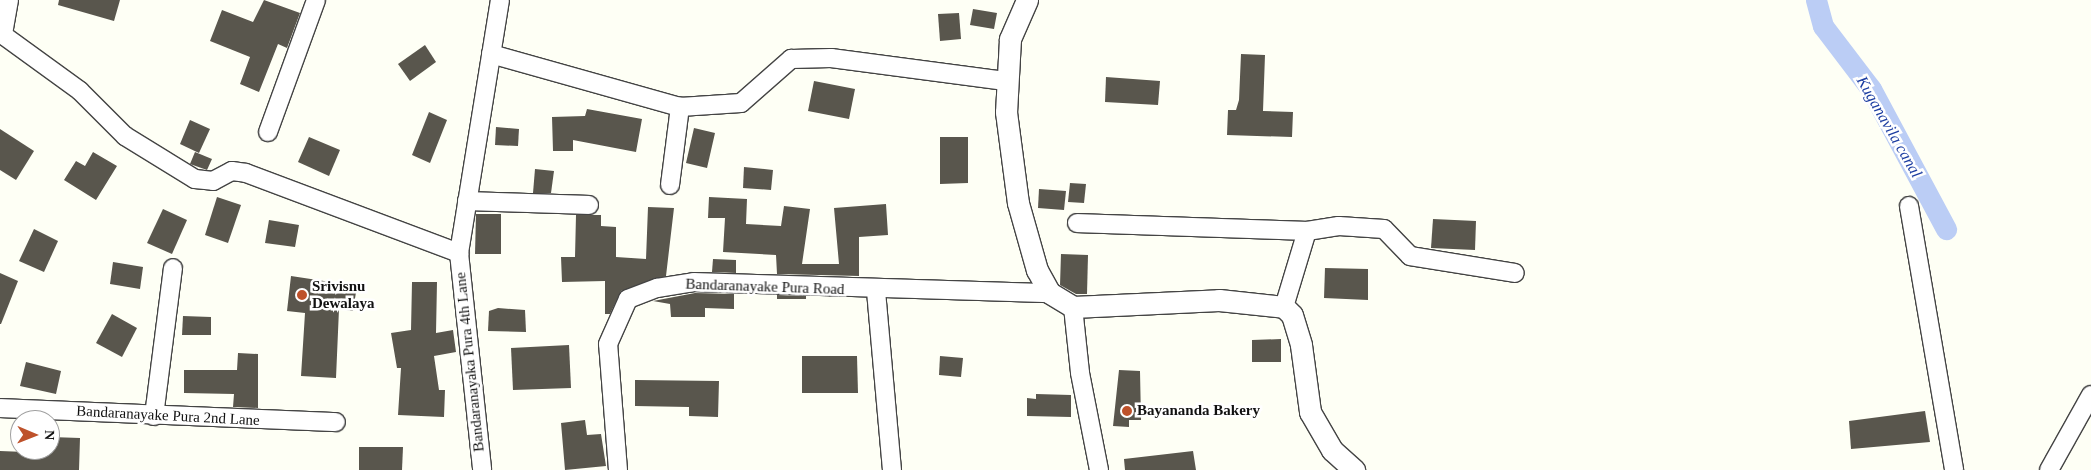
<!DOCTYPE html>
<style>
body{margin:0}
#map{position:relative;width:2091px;height:470px;overflow:hidden;background:#fefff5;font-family:"Times New Roman",serif}
div>[style]{position:absolute}
[style*='--x']{left:calc(var(--x)*1px);top:calc(var(--y)*1px);width:calc(var(--w)*1px);rotate:calc(var(--a)*1deg)}
.canal>*{height:21px;margin:-10.5px;padding:0 10.5px;transform-origin:10.5px;border-radius:10.5px;background:#bbcdf5}
.building>*{inset:0;background:#59564d}
.roads{filter:drop-shadow(1px 0 #444) drop-shadow(-1px 0 #444) drop-shadow(0 1px #444) drop-shadow(0 -1px #444)}
.minor>*{height:18px;margin:-9px;padding:0 9px;transform-origin:9px;border-radius:9px;background:#fff}
.tertiary>*{height:21px;margin:-10.5px;padding:0 10.5px;transform-origin:10.5px;border-radius:10.5px;background:#fff}
.dots>*{width:14px;height:14px;translate:-50% -50%;box-sizing:border-box;border:2px solid #fff;border-radius:50%}
span{translate:-50% -50%;white-space:nowrap;text-align:center;line-height:1.15;-webkit-text-stroke:5px #fff;paint-order:stroke}
.poi-label{font-size:15px;color:#111;font-weight:700}
.left{translate:0 -50%;text-align:left}
.street-label{font-size:15px;color:#111}
.water-label{font-size:16px;color:#1c3da1;font-style:italic}
.north{position:absolute;left:10px;top:410px;width:50px;height:50px;box-sizing:border-box;background:#fff;border:1px solid #a0a0a0;border-radius:50%;rotate:91deg;font-size:14px;font-weight:700;line-height:20px;text-align:center;color:#111}
.north::after{content:'';display:block;margin:auto;width:18px;height:22px;background:#be522b;clip-path:polygon(50% 0,100% 100%,50% 72%,0 100%)}
</style>
<div id="map">
<div class="canal">
<div style="--x:1816;--y:0;--w:27;--a:75"></div>
<div style="--x:1823;--y:26;--w:79;--a:52.7"></div>
<div style="--x:1871;--y:89;--w:159;--a:61.8"></div>
</div>
<div class="building">
<div style="clip-path:polygon(59px 0,120px 0,114px 21px,58px 5px)"></div>
<div style="clip-path:polygon(264px 0,300px 13px,287px 48px,278px 44px,259px 92px,240px 84px,250px 57px,210px 41px,222px 10px,253px 22px)"></div>
<div style="clip-path:polygon(973px 9px,997px 13px,994px 29px,970px 25px)"></div>
<div style="clip-path:polygon(959px 13px,961px 39px,940px 41px,938px 14px)"></div>
<div style="clip-path:polygon(425px 45px,436px 62px,410px 81px,398px 64px)"></div>
<div style="clip-path:polygon(1241px 54px,1265px 55px,1263px 111px,1293px 112px,1292px 137px,1227px 135px,1228px 110px,1236px 110px,1239px 100px)"></div>
<div style="clip-path:polygon(1106px 77px,1160px 81px,1158px 105px,1105px 102px)"></div>
<div style="clip-path:polygon(814px 81px,855px 89px,849px 119px,808px 111px)"></div>
<div style="clip-path:polygon(587px 109px,642px 119px,636px 152px,573px 140px,573px 151px,553px 151px,552px 117px,585px 116px)"></div>
<div style="clip-path:polygon(429px 112px,447px 120px,430px 163px,412px 155px)"></div>
<div style="clip-path:polygon(190px 120px,210px 129px,199px 153px,180px 144px)"></div>
<div style="clip-path:polygon(496px 127px,519px 129px,518px 146px,495px 145px)"></div>
<div style="clip-path:polygon(694px 128px,715px 133px,707px 168px,686px 163px)"></div>
<div style="clip-path:polygon(0 129px,34px 151px,16px 180px,0 170px)"></div>
<div style="clip-path:polygon(309px 137px,340px 150px,329px 176px,298px 162px)"></div>
<div style="clip-path:polygon(940px 137px,968px 137px,968px 183px,940px 184px)"></div>
<div style="clip-path:polygon(93px 152px,117px 166px,96px 200px,64px 180px,76px 161px,85px 166px)"></div>
<div style="clip-path:polygon(195px 152px,212px 159px,207px 170px,190px 164px)"></div>
<div style="clip-path:polygon(744px 167px,773px 170px,771px 190px,743px 188px)"></div>
<div style="clip-path:polygon(535px 169px,554px 171px,551px 193px,533px 193px)"></div>
<div style="clip-path:polygon(1070px 183px,1086px 184px,1084px 203px,1068px 202px)"></div>
<div style="clip-path:polygon(1039px 189px,1066px 191px,1064px 210px,1038px 208px)"></div>
<div style="clip-path:polygon(217px 197px,241px 205px,228px 243px,205px 235px)"></div>
<div style="clip-path:polygon(709px 197px,747px 199px,746px 224px,781px 226px,784px 206px,810px 209px,802px 264px,839px 264px,834px 208px,886px 204px,888px 235px,859px 237px,859px 276px,777px 274px,776px 255px,723px 252px,725px 218px,708px 218px)"></div>
<div style="clip-path:polygon(648px 207px,674px 208px,666px 276px,621px 291px,610px 314px,605px 314px,605px 281px,562px 282px,561px 257px,575px 257px,576px 215px,601px 215px,601px 226px,616px 227px,616px 257px,646px 259px)"></div>
<div style="clip-path:polygon(163px 209px,187px 220px,172px 254px,147px 243px)"></div>
<div style="clip-path:polygon(476px 214px,501px 214px,501px 254px,475px 254px)"></div>
<div style="clip-path:polygon(1433px 219px,1476px 221px,1475px 250px,1431px 248px)"></div>
<div style="clip-path:polygon(269px 220px,299px 225px,295px 247px,265px 243px)"></div>
<div style="clip-path:polygon(34px 229px,58px 241px,44px 272px,19px 261px)"></div>
<div style="clip-path:polygon(1061px 254px,1088px 255px,1087px 294px,1076px 294px,1060px 285px)"></div>
<div style="clip-path:polygon(713px 259px,736px 260px,736px 273px,712px 272px)"></div>
<div style="clip-path:polygon(113px 262px,143px 267px,140px 289px,110px 284px)"></div>
<div style="clip-path:polygon(1325px 268px,1368px 269px,1368px 300px,1324px 298px)"></div>
<div style="clip-path:polygon(0 273px,18px 281px,1px 324px,0 324px)"></div>
<div style="clip-path:polygon(291px 276px,357px 286px,353px 311px,339px 309px,336px 378px,301px 376px,305px 313px,287px 311px)"></div>
<div style="clip-path:polygon(412px 282px,437px 282px,436px 333px,453px 330px,456px 352px,434px 356px,439px 390px,445px 390px,444px 417px,398px 415px,401px 368px,397px 368px,391px 333px,411px 330px)"></div>
<div style="clip-path:polygon(695px 293px,734px 294px,734px 309px,705px 308px,705px 317px,671px 317px,670px 304px,653px 301px)"></div>
<div style="clip-path:polygon(777px 295px,806px 296px,806px 299px,777px 299px)"></div>
<div style="clip-path:polygon(498px 308px,525px 310px,526px 332px,488px 331px,489px 311px)"></div>
<div style="clip-path:polygon(112px 314px,137px 328px,122px 357px,96px 343px)"></div>
<div style="clip-path:polygon(183px 316px,211px 317px,211px 335px,182px 335px)"></div>
<div style="clip-path:polygon(1281px 339px,1281px 362px,1252px 362px,1252px 340px)"></div>
<div style="clip-path:polygon(569px 345px,571px 388px,513px 390px,511px 348px)"></div>
<div style="clip-path:polygon(238px 353px,258px 354px,258px 408px,233px 407px,234px 394px,184px 393px,184px 370px,237px 370px)"></div>
<div style="clip-path:polygon(802px 356px,857px 356px,858px 393px,802px 393px)"></div>
<div style="clip-path:polygon(940px 356px,963px 358px,961px 377px,939px 375px)"></div>
<div style="clip-path:polygon(26px 362px,61px 371px,56px 394px,20px 386px)"></div>
<div style="clip-path:polygon(1119px 370px,1140px 371px,1141px 420px,1129px 420px,1129px 427px,1113px 426px)"></div>
<div style="clip-path:polygon(635px 380px,719px 381px,718px 417px,689px 416px,689px 407px,635px 406px)"></div>
<div style="clip-path:polygon(1036px 394px,1071px 395px,1071px 417px,1027px 416px,1027px 398px,1036px 399px)"></div>
<div style="clip-path:polygon(1925px 411px,1930px 442px,1851px 449px,1849px 421px)"></div>
<div style="clip-path:polygon(585px 420px,587px 435px,601px 434px,606px 466px,565px 470px,561px 423px)"></div>
<div style="clip-path:polygon(51px 437px,80px 438px,79px 470px,0 470px,0 451px,50px 453px)"></div>
<div style="clip-path:polygon(359px 447px,403px 447px,402px 470px,359px 470px)"></div>
<div style="clip-path:polygon(1193px 451px,1196px 470px,1125px 470px,1124px 459px)"></div>
</div>
<div class="roads">
<div class="minor">
<div style="--x:9;--y:0;--w:36;--a:100"></div>
<div style="--x:3;--y:35;--w:95;--a:36"></div>
<div style="--x:80;--y:91;--w:64;--a:45"></div>
<div style="--x:125;--y:136;--w:82;--a:31.6"></div>
<div style="--x:195;--y:179;--w:18;--a:6"></div>
<div style="--x:213;--y:181;--w:21;--a:-28"></div>
<div style="--x:232;--y:171;--w:14;--a:8"></div>
<div style="--x:246;--y:173;--w:228;--a:20.6"></div>
<div style="--x:459;--y:253;--w:256;--a:-80.8"></div>
<div style="--x:491;--y:54;--w:196;--a:15.7"></div>
<div style="--x:680;--y:107;--w:61;--a:-3.8"></div>
<div style="--x:741;--y:103;--w:67;--a:-41.3"></div>
<div style="--x:791;--y:59;--w:40;--a:-1.4"></div>
<div style="--x:831;--y:58;--w:176;--a:7.5"></div>
<div style="--x:268;--y:132;--w:140;--a:-70"></div>
<div style="--x:670;--y:185;--w:79;--a:-82.7"></div>
<div style="--x:467;--y:201;--w:122;--a:1.9"></div>
<div style="--x:1909;--y:206;--w:268;--a:80.3"></div>
<div style="--x:1077;--y:223;--w:230;--a:2"></div>
<div style="--x:459;--y:253;--w:218;--a:83.9"></div>
<div style="--x:876;--y:291;--w:180;--a:84.9"></div>
<div style="--x:1073;--y:307;--w:66;--a:83.9"></div>
<div style="--x:1080;--y:373;--w:99;--a:78.9"></div>
<div style="--x:1284;--y:307;--w:79;--a:-73.2"></div>
<div style="--x:1307;--y:231;--w:32;--a:-9"></div>
<div style="--x:1339;--y:226;--w:45;--a:3.8"></div>
<div style="--x:1384;--y:229;--w:37;--a:46"></div>
<div style="--x:1410;--y:256;--w:106;--a:9.2"></div>
<div style="--x:0;--y:408;--w:336;--a:2.4"></div>
<div style="--x:154;--y:416;--w:149;--a:-82.7"></div>
<div style="--x:618;--y:470;--w:126;--a:-94.5"></div>
<div style="--x:608;--y:344;--w:49;--a:-66"></div>
<div style="--x:628;--y:299;--w:31;--a:-21"></div>
<div style="--x:657;--y:288;--w:37;--a:-9"></div>
<div style="--x:694;--y:282;--w:356;--a:1.8"></div>
<div style="--x:2049;--y:470;--w:86;--a:-60.8"></div>
</div>
<div class="tertiary">
<div style="--x:1027;--y:0;--w:43;--a:113.6"></div>
<div style="--x:1010;--y:39;--w:73;--a:93.1"></div>
<div style="--x:1006;--y:112;--w:92;--a:82.5"></div>
<div style="--x:1018;--y:203;--w:70;--a:74.2"></div>
<div style="--x:1037;--y:270;--w:26;--a:61"></div>
<div style="--x:1050;--y:293;--w:27;--a:31"></div>
<div style="--x:1073;--y:307;--w:146;--a:-2.7"></div>
<div style="--x:1219;--y:300;--w:65;--a:6.1"></div>
<div style="--x:1284;--y:307;--w:11;--a:45"></div>
<div style="--x:1292;--y:315;--w:31;--a:73"></div>
<div style="--x:1301;--y:345;--w:68;--a:82.3"></div>
<div style="--x:1310;--y:412;--w:44;--a:59.9"></div>
<div style="--x:1332;--y:450;--w:30;--a:42"></div>
</div>
</div>
<div class="dots">
<div style="left:302px;top:295px;background:#be522b"></div>
<div style="left:1127px;top:411px;background:#be522b"></div>
</div>
<div class="poi-label">
<span class="left" style="left:312px;top:295px">Srivisnu<br>Dewalaya</span>
<span class="left" style="left:1137px;top:411px">Bayananda Bakery</span>
</div>
<div class="street-label">
<span style="left:765px;top:287px;rotate:2deg">Bandaranayake Pura Road</span>
<span style="left:470px;top:362px;rotate:-96deg">Bandaranayaka Pura 4th Lane</span>
<span style="left:168px;top:416px;rotate:3deg">Bandaranayake Pura 2nd Lane</span>
</div>
<div class="water-label">
<span style="left:1889px;top:127px;rotate:60deg">Kuganavila canal</span>
</div>
<div class="north">N</div>
</div>
